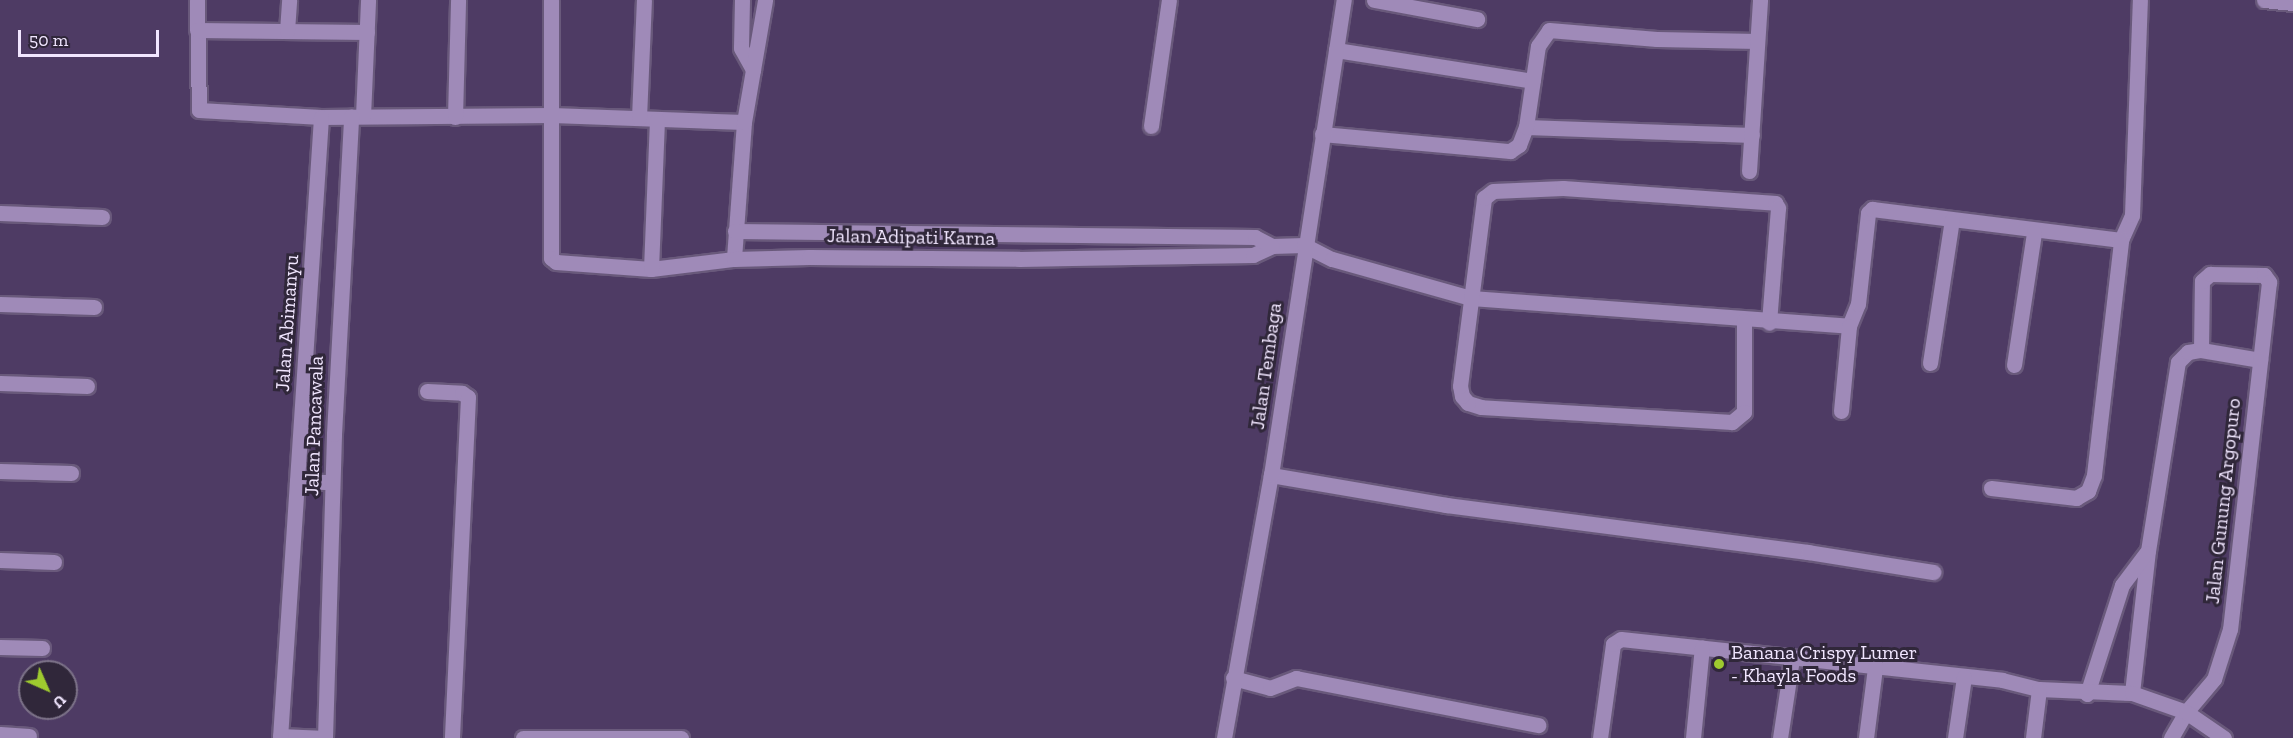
<!DOCTYPE html>
<style>
body{margin:0}
#map{position:relative;width:2293px;height:738px;overflow:hidden;background:#4e3b64;font-family:"Zilla Slab",serif}
div>[style]{position:absolute}
[style*='--x']{left:calc(var(--x)*1px);top:calc(var(--y)*1px);width:calc(var(--w)*1px);rotate:calc(var(--a)*1deg)}
.roads{filter:drop-shadow(2px 0 #69597b) drop-shadow(-2px 0 #69597b) drop-shadow(0 2px #69597b) drop-shadow(0 -2px #69597b)}
.street>*{height:15px;margin:-7.5px;padding:0 7.5px;transform-origin:7.5px;border-radius:7.5px;background:#9f8ab8}
.dots>*{width:16px;height:16px;translate:-50% -50%;box-sizing:border-box;border:3px solid #30273a;border-radius:50%}
span{translate:-50% -50%;white-space:nowrap;text-align:center;line-height:1.15;-webkit-text-stroke:6px #30273a;paint-order:stroke}
.street-label{font-size:20px;color:#f1e6ff}
.poi-label{font-size:20px;color:#f1e6ff}
.left{translate:0 -50%;text-align:left}
.north{position:absolute;left:18px;top:660px;width:60px;height:60px;box-sizing:border-box;background:#30273a;border:2px solid #7d7389;border-radius:50%;rotate:135deg;font-size:16px;font-weight:700;line-height:24px;text-align:center;color:#f1e6ff}
.north::after{content:'';display:block;margin:auto;width:21px;height:27px;background:#9eca2f;clip-path:polygon(50% 0,100% 100%,50% 72%,0 100%)}
.scale{position:absolute;left:18px;top:30px;width:141px;height:27px;box-sizing:border-box;border:3px solid #f1e6ff;border-top:0;padding-left:8px;font-size:18px;line-height:21px;white-space:nowrap;color:#f1e6ff;-webkit-text-stroke:4px #30273a;paint-order:stroke}
</style>
<div id="map">
<div class="roads">
<div class="street">
<div style="--x:197;--y:0;--w:110;--a:89"></div>
<div style="--x:199;--y:110;--w:122;--a:3.3"></div>
<div style="--x:321;--y:117;--w:231;--a:-0.5"></div>
<div style="--x:552;--y:115;--w:192;--a:2.1"></div>
<div style="--x:744;--y:122;--w:137;--a:94.2"></div>
<div style="--x:551;--y:0;--w:258;--a:90"></div>
<div style="--x:551;--y:258;--w:6;--a:39"></div>
<div style="--x:556;--y:262;--w:95;--a:4.2"></div>
<div style="--x:651;--y:269;--w:84;--a:-6.9"></div>
<div style="--x:734;--y:259;--w:75;--a:-1.5"></div>
<div style="--x:809;--y:257;--w:210;--a:0.5"></div>
<div style="--x:1019;--y:259;--w:234;--a:-1"></div>
<div style="--x:1253;--y:255;--w:21;--a:-25"></div>
<div style="--x:1272;--y:246;--w:32;--a:-2"></div>
<div style="--x:1304;--y:245;--w:31;--a:27"></div>
<div style="--x:1332;--y:259;--w:144;--a:15.7"></div>
<div style="--x:1471;--y:298;--w:379;--a:4.2"></div>
<div style="--x:1849;--y:326;--w:24;--a:-68"></div>
<div style="--x:1858;--y:304;--w:92;--a:-83.7"></div>
<div style="--x:1868;--y:213;--w:6;--a:-45"></div>
<div style="--x:1872;--y:209;--w:251;--a:7.1"></div>
<div style="--x:2121;--y:240;--w:27;--a:-66"></div>
<div style="--x:2132;--y:215;--w:215;--a:-87.9"></div>
<div style="--x:742;--y:0;--w:48;--a:91.2"></div>
<div style="--x:741;--y:48;--w:25;--a:61"></div>
<div style="--x:1374;--y:0;--w:105;--a:10.5"></div>
<div style="--x:2264;--y:0;--w:29;--a:6"></div>
<div style="--x:197;--y:30;--w:170;--a:0.7"></div>
<div style="--x:287;--y:31;--w:31;--a:-86"></div>
<div style="--x:1336;--y:50;--w:199;--a:8.9"></div>
<div style="--x:363;--y:116;--w:116;--a:-87.5"></div>
<div style="--x:455;--y:117;--w:117;--a:-88.5"></div>
<div style="--x:639;--y:118;--w:118;--a:-87.6"></div>
<div style="--x:744;--y:122;--w:124;--a:-80.2"></div>
<div style="--x:1151;--y:126;--w:127;--a:-81.9"></div>
<div style="--x:1526;--y:127;--w:226;--a:2"></div>
<div style="--x:1322;--y:134;--w:189;--a:5.2"></div>
<div style="--x:1510;--y:151;--w:11;--a:-34"></div>
<div style="--x:1519;--y:145;--w:19;--a:-69"></div>
<div style="--x:1526;--y:127;--w:82;--a:-81.6"></div>
<div style="--x:1538;--y:46;--w:19;--a:-55"></div>
<div style="--x:1549;--y:30;--w:108;--a:4.8"></div>
<div style="--x:1657;--y:39;--w:100;--a:1.1"></div>
<div style="--x:1749;--y:171;--w:171;--a:-86.3"></div>
<div style="--x:0;--y:213;--w:102;--a:2.2"></div>
<div style="--x:735;--y:231;--w:520;--a:0.66"></div>
<div style="--x:1255;--y:237;--w:19;--a:28"></div>
<div style="--x:651;--y:269;--w:149;--a:-87.7"></div>
<div style="--x:0;--y:304;--w:94;--a:1.8"></div>
<div style="--x:1744;--y:321;--w:91;--a:90"></div>
<div style="--x:1744;--y:412;--w:16;--a:140"></div>
<div style="--x:1732;--y:422;--w:251;--a:-176.6"></div>
<div style="--x:1481;--y:407;--w:14;--a:-163"></div>
<div style="--x:1468;--y:403;--w:9;--a:-131"></div>
<div style="--x:1462;--y:396;--w:10;--a:-101"></div>
<div style="--x:1460;--y:386;--w:190;--a:-82.7"></div>
<div style="--x:1484;--y:198;--w:11;--a:-38"></div>
<div style="--x:1493;--y:191;--w:70;--a:-2.5"></div>
<div style="--x:1563;--y:188;--w:213;--a:4"></div>
<div style="--x:1775;--y:203;--w:6;--a:59"></div>
<div style="--x:1778;--y:208;--w:115;--a:94.5"></div>
<div style="--x:2201;--y:350;--w:60;--a:9.6"></div>
<div style="--x:1930;--y:363;--w:145;--a:-81.3"></div>
<div style="--x:2014;--y:365;--w:134;--a:-81.4"></div>
<div style="--x:0;--y:383;--w:87;--a:2"></div>
<div style="--x:427;--y:391;--w:35;--a:3"></div>
<div style="--x:462;--y:393;--w:7;--a:34"></div>
<div style="--x:468;--y:397;--w:341;--a:92.7"></div>
<div style="--x:1841;--y:411;--w:85;--a:-84.6"></div>
<div style="--x:0;--y:471;--w:71;--a:1.6"></div>
<div style="--x:1271;--y:475;--w:178;--a:9.7"></div>
<div style="--x:1446;--y:505;--w:365;--a:7.4"></div>
<div style="--x:1808;--y:552;--w:127;--a:9.1"></div>
<div style="--x:297;--y:481;--w:35;--a:2"></div>
<div style="--x:1991;--y:488;--w:86;--a:6.7"></div>
<div style="--x:2076;--y:498;--w:14;--a:-30"></div>
<div style="--x:2088;--y:491;--w:17;--a:-69"></div>
<div style="--x:2094;--y:475;--w:237;--a:-83.4"></div>
<div style="--x:0;--y:560;--w:54;--a:2.1"></div>
<div style="--x:0;--y:647;--w:42;--a:1.4"></div>
<div style="--x:1233;--y:678;--w:38;--a:15"></div>
<div style="--x:1270;--y:688;--w:28;--a:-21"></div>
<div style="--x:1296;--y:678;--w:247;--a:11"></div>
<div style="--x:2132;--y:693;--w:143;--a:-83.6"></div>
<div style="--x:2148;--y:551;--w:191;--a:-81"></div>
<div style="--x:2178;--y:362;--w:14;--a:-45"></div>
<div style="--x:2188;--y:352;--w:13;--a:-9"></div>
<div style="--x:2201;--y:350;--w:69;--a:-89.2"></div>
<div style="--x:2202;--y:281;--w:11;--a:-41"></div>
<div style="--x:2210;--y:274;--w:54;--a:1.1"></div>
<div style="--x:2264;--y:275;--w:9;--a:54"></div>
<div style="--x:2269;--y:282;--w:349;--a:96.4"></div>
<div style="--x:2230;--y:629;--w:52;--a:107.7"></div>
<div style="--x:2214;--y:679;--w:43;--a:130.3"></div>
<div style="--x:2186;--y:712;--w:30;--a:120"></div>
<div style="--x:2087;--y:694;--w:114;--a:-72.2"></div>
<div style="--x:2122;--y:585;--w:40;--a:-53"></div>
<div style="--x:0;--y:734;--w:29;--a:4"></div>
<div style="--x:280;--y:736;--w:45;--a:2.5"></div>
<div style="--x:280;--y:738;--w:622;--a:-86.22"></div>
<div style="--x:325;--y:738;--w:304;--a:-88.3"></div>
<div style="--x:334;--y:434;--w:318;--a:-86.9"></div>
<div style="--x:523;--y:738;--w:158;--a:0"></div>
<div style="--x:1224;--y:738;--w:267;--a:-79.9"></div>
<div style="--x:1271;--y:475;--w:481;--a:-81.3"></div>
<div style="--x:1600;--y:738;--w:95;--a:-82.1"></div>
<div style="--x:1613;--y:644;--w:9;--a:-32"></div>
<div style="--x:1621;--y:639;--w:383;--a:6.1"></div>
<div style="--x:2002;--y:680;--w:38;--a:14"></div>
<div style="--x:2039;--y:689;--w:93;--a:2.5"></div>
<div style="--x:2132;--y:693;--w:57;--a:19.4"></div>
<div style="--x:2186;--y:712;--w:46;--a:34.4"></div>
<div style="--x:1693;--y:738;--w:91;--a:-84.4"></div>
<div style="--x:1780;--y:738;--w:80;--a:-81.4"></div>
<div style="--x:1866;--y:738;--w:71;--a:-82.7"></div>
<div style="--x:1955;--y:738;--w:62;--a:-81.6"></div>
<div style="--x:2033;--y:738;--w:49;--a:-83"></div>
</div>
</div>
<div class="dots">
<div style="left:1719px;top:664px;background:#9eca2f"></div>
</div>
<div class="street-label">
<span style="left:911px;top:237px;rotate:1deg">Jalan Adipati Karna</span>
<span style="left:287px;top:323px;rotate:-86deg">Jalan Abimanyu</span>
<span style="left:1266px;top:366px;rotate:-82deg">Jalan Tembaga</span>
<span style="left:314px;top:426px;rotate:-88deg">Jalan Pancawala</span>
<span style="left:2223px;top:501px;rotate:-84deg">Jalan Gunung Argopuro</span>
</div>
<div class="poi-label">
<span class="left" style="left:1731px;top:664px">Banana Crispy Lumer<br>- Khayla Foods</span>
</div>
<div class="north">U</div>
<div class="scale">50 m</div>
</div>
